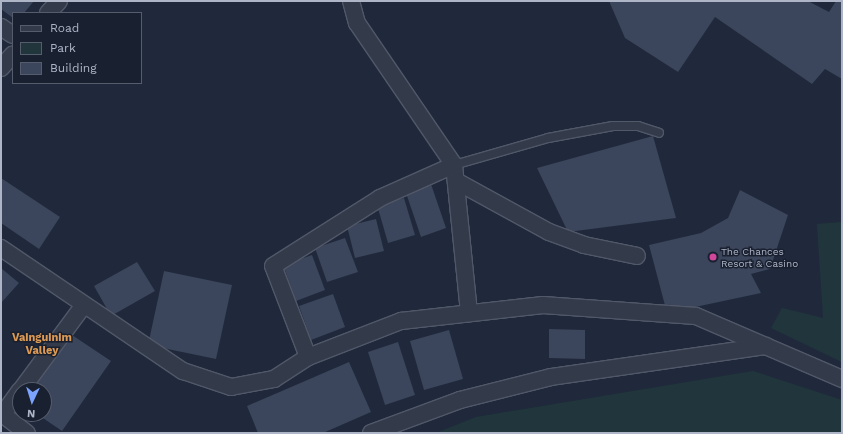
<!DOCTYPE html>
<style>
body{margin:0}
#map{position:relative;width:843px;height:434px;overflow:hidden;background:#1f293b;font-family:"Work Sans",sans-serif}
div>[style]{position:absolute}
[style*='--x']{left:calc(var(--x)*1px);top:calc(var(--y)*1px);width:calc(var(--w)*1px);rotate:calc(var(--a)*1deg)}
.green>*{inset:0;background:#21363c}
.building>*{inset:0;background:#3b455b}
.roads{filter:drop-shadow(1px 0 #515868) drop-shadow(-1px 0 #515868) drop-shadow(0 1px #515868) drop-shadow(0 -1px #515868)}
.service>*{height:8px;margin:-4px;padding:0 4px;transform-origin:4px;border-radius:4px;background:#333b4b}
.minor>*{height:16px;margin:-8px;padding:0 8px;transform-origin:8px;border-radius:8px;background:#333b4b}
.dots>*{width:11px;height:11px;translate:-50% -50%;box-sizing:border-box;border:2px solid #19202f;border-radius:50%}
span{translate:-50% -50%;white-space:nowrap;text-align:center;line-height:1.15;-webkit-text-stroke:3px #19202f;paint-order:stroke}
.poi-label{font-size:10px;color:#aeb5c7}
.left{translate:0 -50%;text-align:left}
.neighbourhood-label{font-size:11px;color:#dc9a54;font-weight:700}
.frame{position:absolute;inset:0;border:2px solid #aeb5c7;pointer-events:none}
.legend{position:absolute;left:12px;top:12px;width:130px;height:72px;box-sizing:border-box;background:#19202f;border:1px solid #555c6c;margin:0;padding:5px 7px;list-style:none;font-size:12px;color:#aeb5c7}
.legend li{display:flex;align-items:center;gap:8px;height:20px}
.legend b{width:20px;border:1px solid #555c6c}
.north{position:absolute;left:12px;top:382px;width:40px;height:40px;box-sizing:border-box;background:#19202f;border:1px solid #555c6c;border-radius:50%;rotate:184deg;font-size:11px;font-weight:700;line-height:16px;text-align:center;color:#aeb5c7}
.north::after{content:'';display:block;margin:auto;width:14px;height:18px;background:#7ba3ff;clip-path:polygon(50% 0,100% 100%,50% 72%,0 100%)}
</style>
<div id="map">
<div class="green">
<div style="clip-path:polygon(842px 222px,842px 362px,771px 328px,782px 308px,823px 318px,817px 224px)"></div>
<div style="clip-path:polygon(753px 371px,842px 400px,842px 433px,436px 433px,476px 417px)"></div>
</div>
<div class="building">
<div style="clip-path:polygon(1px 1px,34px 1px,24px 13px,13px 13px,13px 18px,1px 9px)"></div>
<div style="clip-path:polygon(609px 1px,808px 1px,829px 12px,836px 1px,842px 1px,842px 79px,825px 69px,812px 84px,715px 17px,678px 72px,625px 38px)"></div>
<div style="clip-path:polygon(653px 136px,676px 218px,568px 232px,537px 168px)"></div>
<div style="clip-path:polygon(1px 178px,60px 217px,39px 249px,1px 223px)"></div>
<div style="clip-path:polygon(431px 184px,446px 228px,421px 237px,406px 193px)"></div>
<div style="clip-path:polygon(740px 190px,788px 215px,770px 269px,751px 274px,761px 293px,667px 313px,649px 245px,701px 233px,728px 218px)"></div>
<div style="clip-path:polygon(404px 198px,415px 235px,388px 243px,377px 205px)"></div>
<div style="clip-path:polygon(376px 219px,384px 251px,355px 258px,347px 226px)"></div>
<div style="clip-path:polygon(345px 238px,358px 272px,327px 282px,315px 248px)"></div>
<div style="clip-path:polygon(312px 255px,325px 290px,296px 301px,283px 265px)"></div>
<div style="clip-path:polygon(137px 262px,155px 291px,111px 316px,94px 286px)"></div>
<div style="clip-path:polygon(1px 268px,19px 283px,1px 303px)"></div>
<div style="clip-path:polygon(164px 271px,232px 285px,216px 359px,148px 345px)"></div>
<div style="clip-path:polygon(333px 294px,345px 327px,311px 340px,299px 306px)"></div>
<div style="clip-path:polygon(549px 329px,585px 330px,585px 359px,549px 358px)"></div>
<div style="clip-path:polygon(449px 330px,463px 379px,424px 390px,410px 341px)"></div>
<div style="clip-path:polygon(69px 333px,111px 361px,62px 431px,37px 414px,44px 414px,44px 390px,29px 390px)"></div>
<div style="clip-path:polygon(398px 342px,415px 395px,385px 405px,368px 352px)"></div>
<div style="clip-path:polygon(349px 362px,371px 412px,323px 433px,258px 433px,247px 406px)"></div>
</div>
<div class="roads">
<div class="service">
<div style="--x:454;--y:165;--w:98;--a:-16"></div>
<div style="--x:548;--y:138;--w:66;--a:-10.5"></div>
<div style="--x:613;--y:126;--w:25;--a:0"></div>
<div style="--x:638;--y:126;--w:22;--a:18"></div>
</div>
<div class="minor">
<div style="--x:351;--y:1;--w:23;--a:75"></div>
<div style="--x:357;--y:23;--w:172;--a:55.7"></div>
<div style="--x:454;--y:165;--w:149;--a:84.2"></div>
<div style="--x:48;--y:13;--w:16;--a:-47"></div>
<div style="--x:1;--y:27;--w:14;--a:34"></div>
<div style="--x:1;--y:68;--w:18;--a:-49"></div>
<div style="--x:456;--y:181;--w:106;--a:28.7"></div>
<div style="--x:549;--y:232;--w:37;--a:20"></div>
<div style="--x:584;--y:245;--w:54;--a:11.7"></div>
<div style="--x:1;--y:248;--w:220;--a:34.1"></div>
<div style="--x:183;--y:371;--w:51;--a:18.4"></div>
<div style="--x:231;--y:387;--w:44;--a:-10.5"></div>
<div style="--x:274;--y:379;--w:40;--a:-32.9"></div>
<div style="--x:308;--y:357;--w:100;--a:-21.2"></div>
<div style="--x:401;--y:321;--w:143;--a:-6.4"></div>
<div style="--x:543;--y:305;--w:153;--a:4.1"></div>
<div style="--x:696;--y:316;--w:159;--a:23.3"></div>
<div style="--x:308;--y:357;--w:97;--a:-111"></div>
<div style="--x:273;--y:266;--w:127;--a:-32.4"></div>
<div style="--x:380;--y:198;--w:81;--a:-24"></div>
<div style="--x:21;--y:390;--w:106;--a:-53.5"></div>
<div style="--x:1;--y:413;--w:33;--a:38"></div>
<div style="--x:3;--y:414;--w:29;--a:-54"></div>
<div style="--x:371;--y:433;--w:95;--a:-20.3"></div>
<div style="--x:460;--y:400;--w:94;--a:-14.2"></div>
<div style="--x:551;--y:377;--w:217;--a:-8.2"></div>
</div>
</div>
<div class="dots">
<div style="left:713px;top:257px;background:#d1479c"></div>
</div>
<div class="poi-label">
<span class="left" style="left:721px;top:257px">The Chances<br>Resort &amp; Casino</span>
</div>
<div class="neighbourhood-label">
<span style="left:42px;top:345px">Vainguinim<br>Valley</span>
</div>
<div class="frame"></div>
<ul class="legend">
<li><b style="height:5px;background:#333b4b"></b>Road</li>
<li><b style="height:11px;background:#21363c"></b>Park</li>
<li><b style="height:11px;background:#3b455b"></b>Building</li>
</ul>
<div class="north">N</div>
</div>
